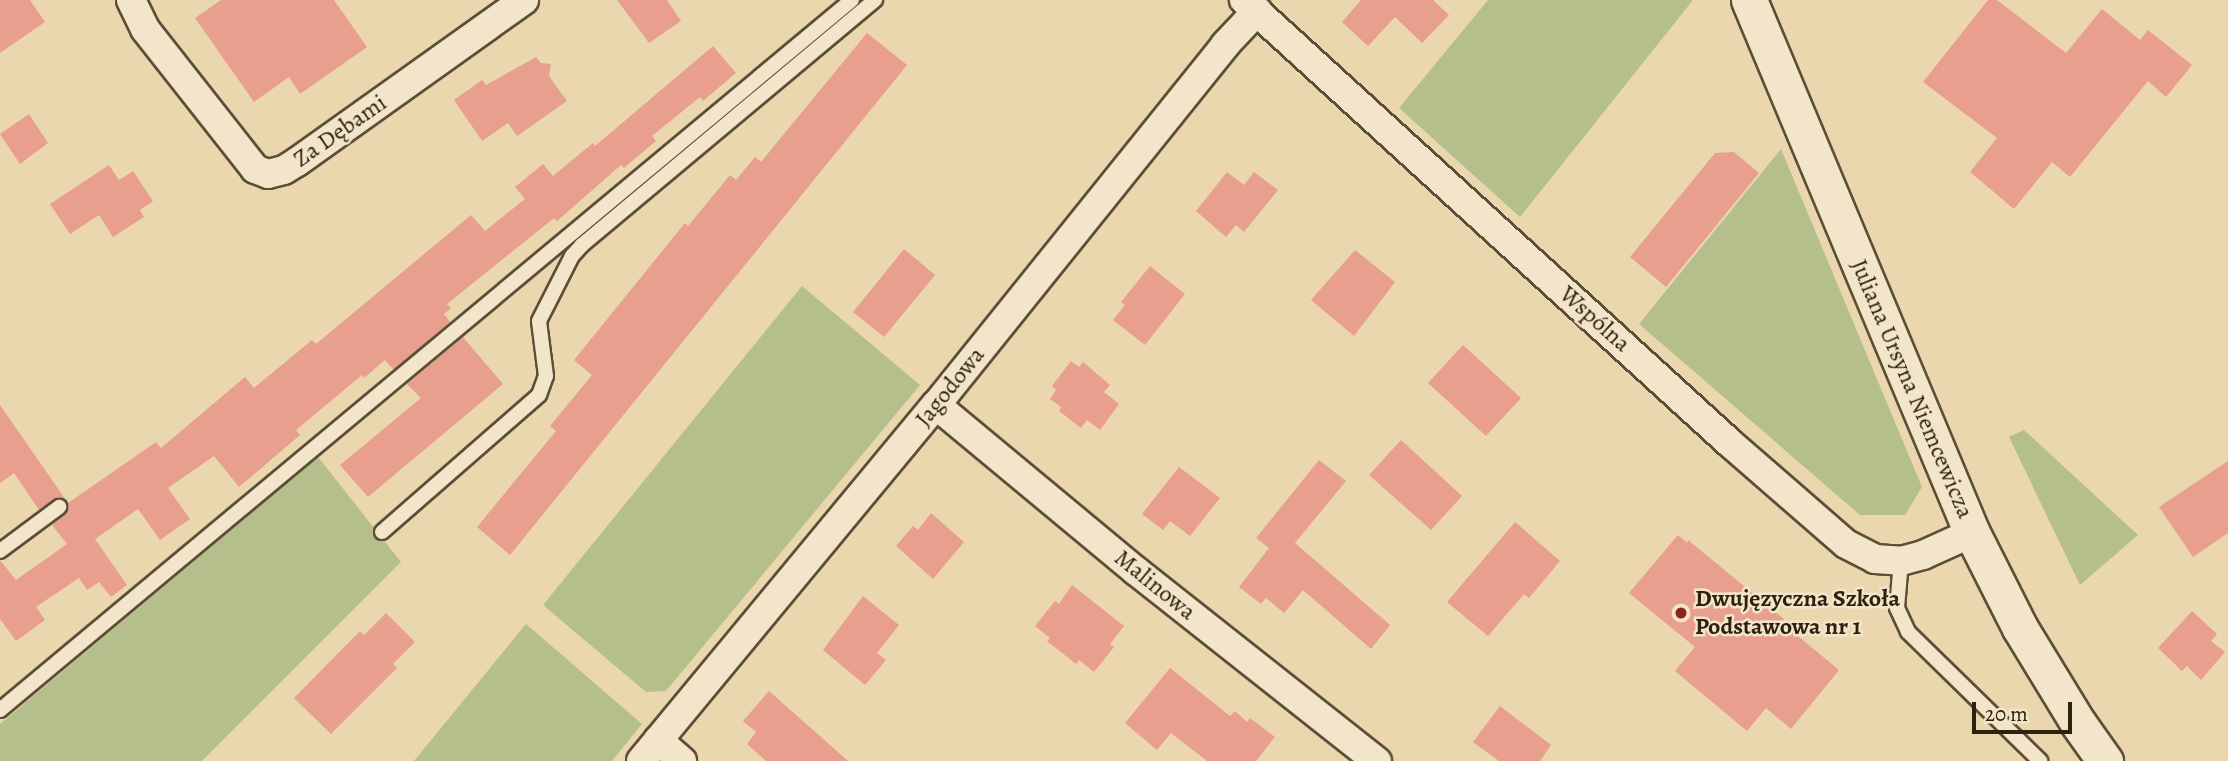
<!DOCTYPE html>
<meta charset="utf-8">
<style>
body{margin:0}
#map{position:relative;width:2228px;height:761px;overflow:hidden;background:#ebd7ae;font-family:Alegreya,serif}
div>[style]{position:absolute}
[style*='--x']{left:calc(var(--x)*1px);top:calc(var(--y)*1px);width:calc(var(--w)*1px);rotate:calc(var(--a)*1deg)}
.green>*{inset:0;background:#b5bf8c}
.building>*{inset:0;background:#e89f8e}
.roads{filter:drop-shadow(2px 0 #5c4e37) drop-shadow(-2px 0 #5c4e37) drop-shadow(0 2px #5c4e37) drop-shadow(0 -2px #5c4e37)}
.service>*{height:14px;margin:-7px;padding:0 7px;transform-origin:7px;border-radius:7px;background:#f2e5ca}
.minor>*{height:28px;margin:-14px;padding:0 14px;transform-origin:14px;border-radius:14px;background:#f2e5ca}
.tertiary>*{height:35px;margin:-17.5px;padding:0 17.5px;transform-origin:17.5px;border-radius:17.5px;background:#f2e5ca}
.dots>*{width:19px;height:19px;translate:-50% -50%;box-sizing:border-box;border:4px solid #f2e5ca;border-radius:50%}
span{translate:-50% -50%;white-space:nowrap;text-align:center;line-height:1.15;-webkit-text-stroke:5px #f2e5ca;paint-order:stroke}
.street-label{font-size:24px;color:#2d210f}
.poi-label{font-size:24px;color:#2d210f;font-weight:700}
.left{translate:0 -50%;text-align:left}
.scale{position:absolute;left:1972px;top:702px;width:100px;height:32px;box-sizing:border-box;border:4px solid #2d210f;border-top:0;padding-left:9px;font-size:21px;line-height:24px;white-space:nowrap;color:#2d210f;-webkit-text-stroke:5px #f2e5ca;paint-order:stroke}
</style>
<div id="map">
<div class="green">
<div style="clip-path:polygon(1488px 0,1693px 0,1520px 217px,1399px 108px)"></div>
<div style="clip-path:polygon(1781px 149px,1922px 487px,1905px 515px,1860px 515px,1639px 324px)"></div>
<div style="clip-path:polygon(802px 286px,920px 385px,666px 691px,646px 692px,543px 605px)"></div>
<div style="clip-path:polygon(2024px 430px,2138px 535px,2080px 585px,2009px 437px)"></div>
<div style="clip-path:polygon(318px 457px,401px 562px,202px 761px,0 761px,0 724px)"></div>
<div style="clip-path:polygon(526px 624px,642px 724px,612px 761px,414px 761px)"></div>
</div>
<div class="building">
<div style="clip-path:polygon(0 0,30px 0,45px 22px,0 53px)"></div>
<div style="clip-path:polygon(221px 0,334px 0,367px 47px,300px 94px,289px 77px,254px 102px,195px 18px)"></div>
<div style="clip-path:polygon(617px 0,667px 0,681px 21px,649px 43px)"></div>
<div style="clip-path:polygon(1361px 0,1433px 0,1449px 15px,1422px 43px,1395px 17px,1368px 46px,1342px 22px)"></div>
<div style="clip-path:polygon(1988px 0,1997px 0,2066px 53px,2102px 9px,2140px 40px,2148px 30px,2192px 65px,2166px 97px,2148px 81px,2070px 177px,2052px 162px,2014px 209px,1970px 172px,1997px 138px,1923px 82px)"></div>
<div style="clip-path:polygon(867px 33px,907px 65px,510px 555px,477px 527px,556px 431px,550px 426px,592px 375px,574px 360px,685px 223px,688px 226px,730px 175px,736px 180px,755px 157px,761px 162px)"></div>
<div style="clip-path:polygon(713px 46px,736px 73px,703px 101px,700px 97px,652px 136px,656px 141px,624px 168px,621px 165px,557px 221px,554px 218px,447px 304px,451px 308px,444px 314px,450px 322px,394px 370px,385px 360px,364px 378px,362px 375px,296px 430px,300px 435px,239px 487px,214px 456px,168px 488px,190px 519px,160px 540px,138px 509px,95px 539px,127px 585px,111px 597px,99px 582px,87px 590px,79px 578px,36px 607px,45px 620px,16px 641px,0 619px,0 560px,16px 580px,67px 544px,52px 525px,65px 514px,69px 507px,66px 501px,59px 497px,39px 510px,14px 473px,0 483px,0 405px,68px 503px,156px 442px,161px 448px,245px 377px,254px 388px,312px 340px,316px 344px,471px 215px,485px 231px,525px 199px,515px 187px,543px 164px,553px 176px,593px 143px,595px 146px)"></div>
<div style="clip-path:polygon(536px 57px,541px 63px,551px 64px,549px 76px,567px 101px,517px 136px,508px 123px,482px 141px,454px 100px,482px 80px,486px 85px)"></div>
<div style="clip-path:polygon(29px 114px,48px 143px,20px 164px,0 134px)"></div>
<div style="clip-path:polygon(1734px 152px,1759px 173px,1666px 287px,1630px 257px,1715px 153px)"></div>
<div style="clip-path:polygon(109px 165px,119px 180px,133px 171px,153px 201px,140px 210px,144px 217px,113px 237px,99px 215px,70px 234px,50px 204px)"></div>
<div style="clip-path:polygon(1227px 172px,1244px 185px,1254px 172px,1278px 190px,1244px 232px,1236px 225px,1226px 237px,1196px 211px)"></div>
<div style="clip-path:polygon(904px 249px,935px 275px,884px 337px,853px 312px)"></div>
<div style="clip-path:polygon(1355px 250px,1395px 282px,1354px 336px,1311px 300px)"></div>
<div style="clip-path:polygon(1150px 266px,1185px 294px,1145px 345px,1113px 320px,1125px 305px,1121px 302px)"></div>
<div style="clip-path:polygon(463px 337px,503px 384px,368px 497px,340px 465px,421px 398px,407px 384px)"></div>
<div style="clip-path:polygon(1463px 345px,1521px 398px,1486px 436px,1428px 383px)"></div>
<div style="clip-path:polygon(1071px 361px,1079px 367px,1083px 362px,1110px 385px,1104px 392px,1119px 404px,1100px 430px,1087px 420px,1081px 428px,1059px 411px,1061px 407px,1050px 399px,1056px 390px,1052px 386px)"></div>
<div style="clip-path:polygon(1401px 440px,1462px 496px,1431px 530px,1369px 475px)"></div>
<div style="clip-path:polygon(1319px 460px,1346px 481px,1295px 543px,1390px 625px,1371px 649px,1303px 590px,1284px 613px,1266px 598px,1261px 604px,1239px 587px,1269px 548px,1256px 538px)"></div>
<div style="clip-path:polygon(2228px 461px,2228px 533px,2193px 557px,2159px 507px)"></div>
<div style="clip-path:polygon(1179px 467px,1220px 498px,1190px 536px,1170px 521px,1163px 530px,1142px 514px)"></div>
<div style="clip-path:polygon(931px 513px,964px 542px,933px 579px,896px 546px,913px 526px,918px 530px)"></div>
<div style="clip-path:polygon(1515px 522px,1560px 561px,1529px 598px,1524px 594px,1488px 636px,1447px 602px)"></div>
<div style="clip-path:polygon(1678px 535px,1687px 543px,1688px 540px,1784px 619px,1781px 622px,1839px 670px,1791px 729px,1766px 708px,1747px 731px,1675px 671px,1695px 647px,1629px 593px)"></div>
<div style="clip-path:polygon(1072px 585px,1124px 626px,1110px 644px,1114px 647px,1094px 672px,1079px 660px,1076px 664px,1047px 641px,1050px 638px,1035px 626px,1055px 601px,1059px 604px)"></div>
<div style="clip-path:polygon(863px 596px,899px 625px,877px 653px,886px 660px,865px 685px,823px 650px)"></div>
<div style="clip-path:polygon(2192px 611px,2217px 634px,2211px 641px,2225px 652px,2201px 680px,2187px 666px,2182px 671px,2158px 648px)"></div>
<div style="clip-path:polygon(386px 613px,415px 642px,393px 664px,397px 668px,331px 734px,294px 698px,360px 631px,364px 635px)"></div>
<div style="clip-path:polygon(1170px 668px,1230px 716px,1235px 711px,1247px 722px,1250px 718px,1275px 737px,1256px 761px,1207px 761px,1171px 733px,1157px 750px,1125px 723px)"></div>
<div style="clip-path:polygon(769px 691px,848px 761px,766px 761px,747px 744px,756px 732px,743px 721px)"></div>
<div style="clip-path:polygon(1500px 706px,1551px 745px,1540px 761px,1499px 761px,1473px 742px)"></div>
</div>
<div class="roads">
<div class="service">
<div style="--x:382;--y:532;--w:208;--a:-41.1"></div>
<div style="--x:539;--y:395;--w:20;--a:-70"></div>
<div style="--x:546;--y:376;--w:55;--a:-97.3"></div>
<div style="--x:539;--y:321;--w:73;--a:-63.1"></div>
<div style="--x:572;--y:256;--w:15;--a:-48"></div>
<div style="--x:582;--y:245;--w:382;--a:-39.9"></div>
<div style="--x:0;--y:551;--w:74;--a:-36.7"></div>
<div style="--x:1901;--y:561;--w:47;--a:94.9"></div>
<div style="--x:1897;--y:608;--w:26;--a:65"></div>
<div style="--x:1908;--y:632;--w:185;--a:44.3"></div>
<div style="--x:0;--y:710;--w:1109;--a:-39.81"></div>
</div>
<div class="minor">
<div style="--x:131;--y:0;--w:32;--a:64"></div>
<div style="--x:145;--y:29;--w:178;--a:51.8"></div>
<div style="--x:255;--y:169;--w:14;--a:21"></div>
<div style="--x:268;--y:174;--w:16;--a:-14"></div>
<div style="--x:284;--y:170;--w:15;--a:-32"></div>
<div style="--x:297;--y:162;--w:279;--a:-35.5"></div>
<div style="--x:1244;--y:0;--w:659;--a:42.36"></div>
<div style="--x:1731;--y:444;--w:152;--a:41"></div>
<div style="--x:1846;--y:544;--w:33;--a:27"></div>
<div style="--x:1875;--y:559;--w:26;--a:4"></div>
<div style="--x:1901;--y:561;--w:23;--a:-15"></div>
<div style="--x:1923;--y:555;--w:54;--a:-24.2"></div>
<div style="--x:936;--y:405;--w:260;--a:39.7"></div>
<div style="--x:1136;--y:571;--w:307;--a:38.3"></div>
<div style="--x:658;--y:740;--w:32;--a:41"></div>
<div style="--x:641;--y:761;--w:462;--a:-50.4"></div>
<div style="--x:936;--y:405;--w:462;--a:-51.2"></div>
<div style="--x:1225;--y:45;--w:47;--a:-46.7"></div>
</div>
<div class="tertiary">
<div style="--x:1749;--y:0;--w:578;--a:67.3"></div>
<div style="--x:1972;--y:533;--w:106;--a:63.2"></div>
<div style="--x:2020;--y:628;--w:111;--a:58.6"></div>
<div style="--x:2078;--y:723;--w:47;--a:54.6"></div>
</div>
</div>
<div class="dots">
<div style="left:1681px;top:613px;background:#8f2418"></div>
</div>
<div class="street-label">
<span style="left:340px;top:131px;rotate:-35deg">Za Dębami</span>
<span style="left:1595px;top:319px;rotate:42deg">Wspólna</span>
<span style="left:950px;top:387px;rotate:-51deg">Jagodowa</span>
<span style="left:1912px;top:389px;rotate:67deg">Juliana Ursyna Niemcewicza</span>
<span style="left:1155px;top:585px;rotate:39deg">Malinowa</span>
</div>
<div class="poi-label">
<span class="left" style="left:1695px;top:613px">Dwujęzyczna Szkoła<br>Podstawowa nr 1</span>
</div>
<div class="scale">20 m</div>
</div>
